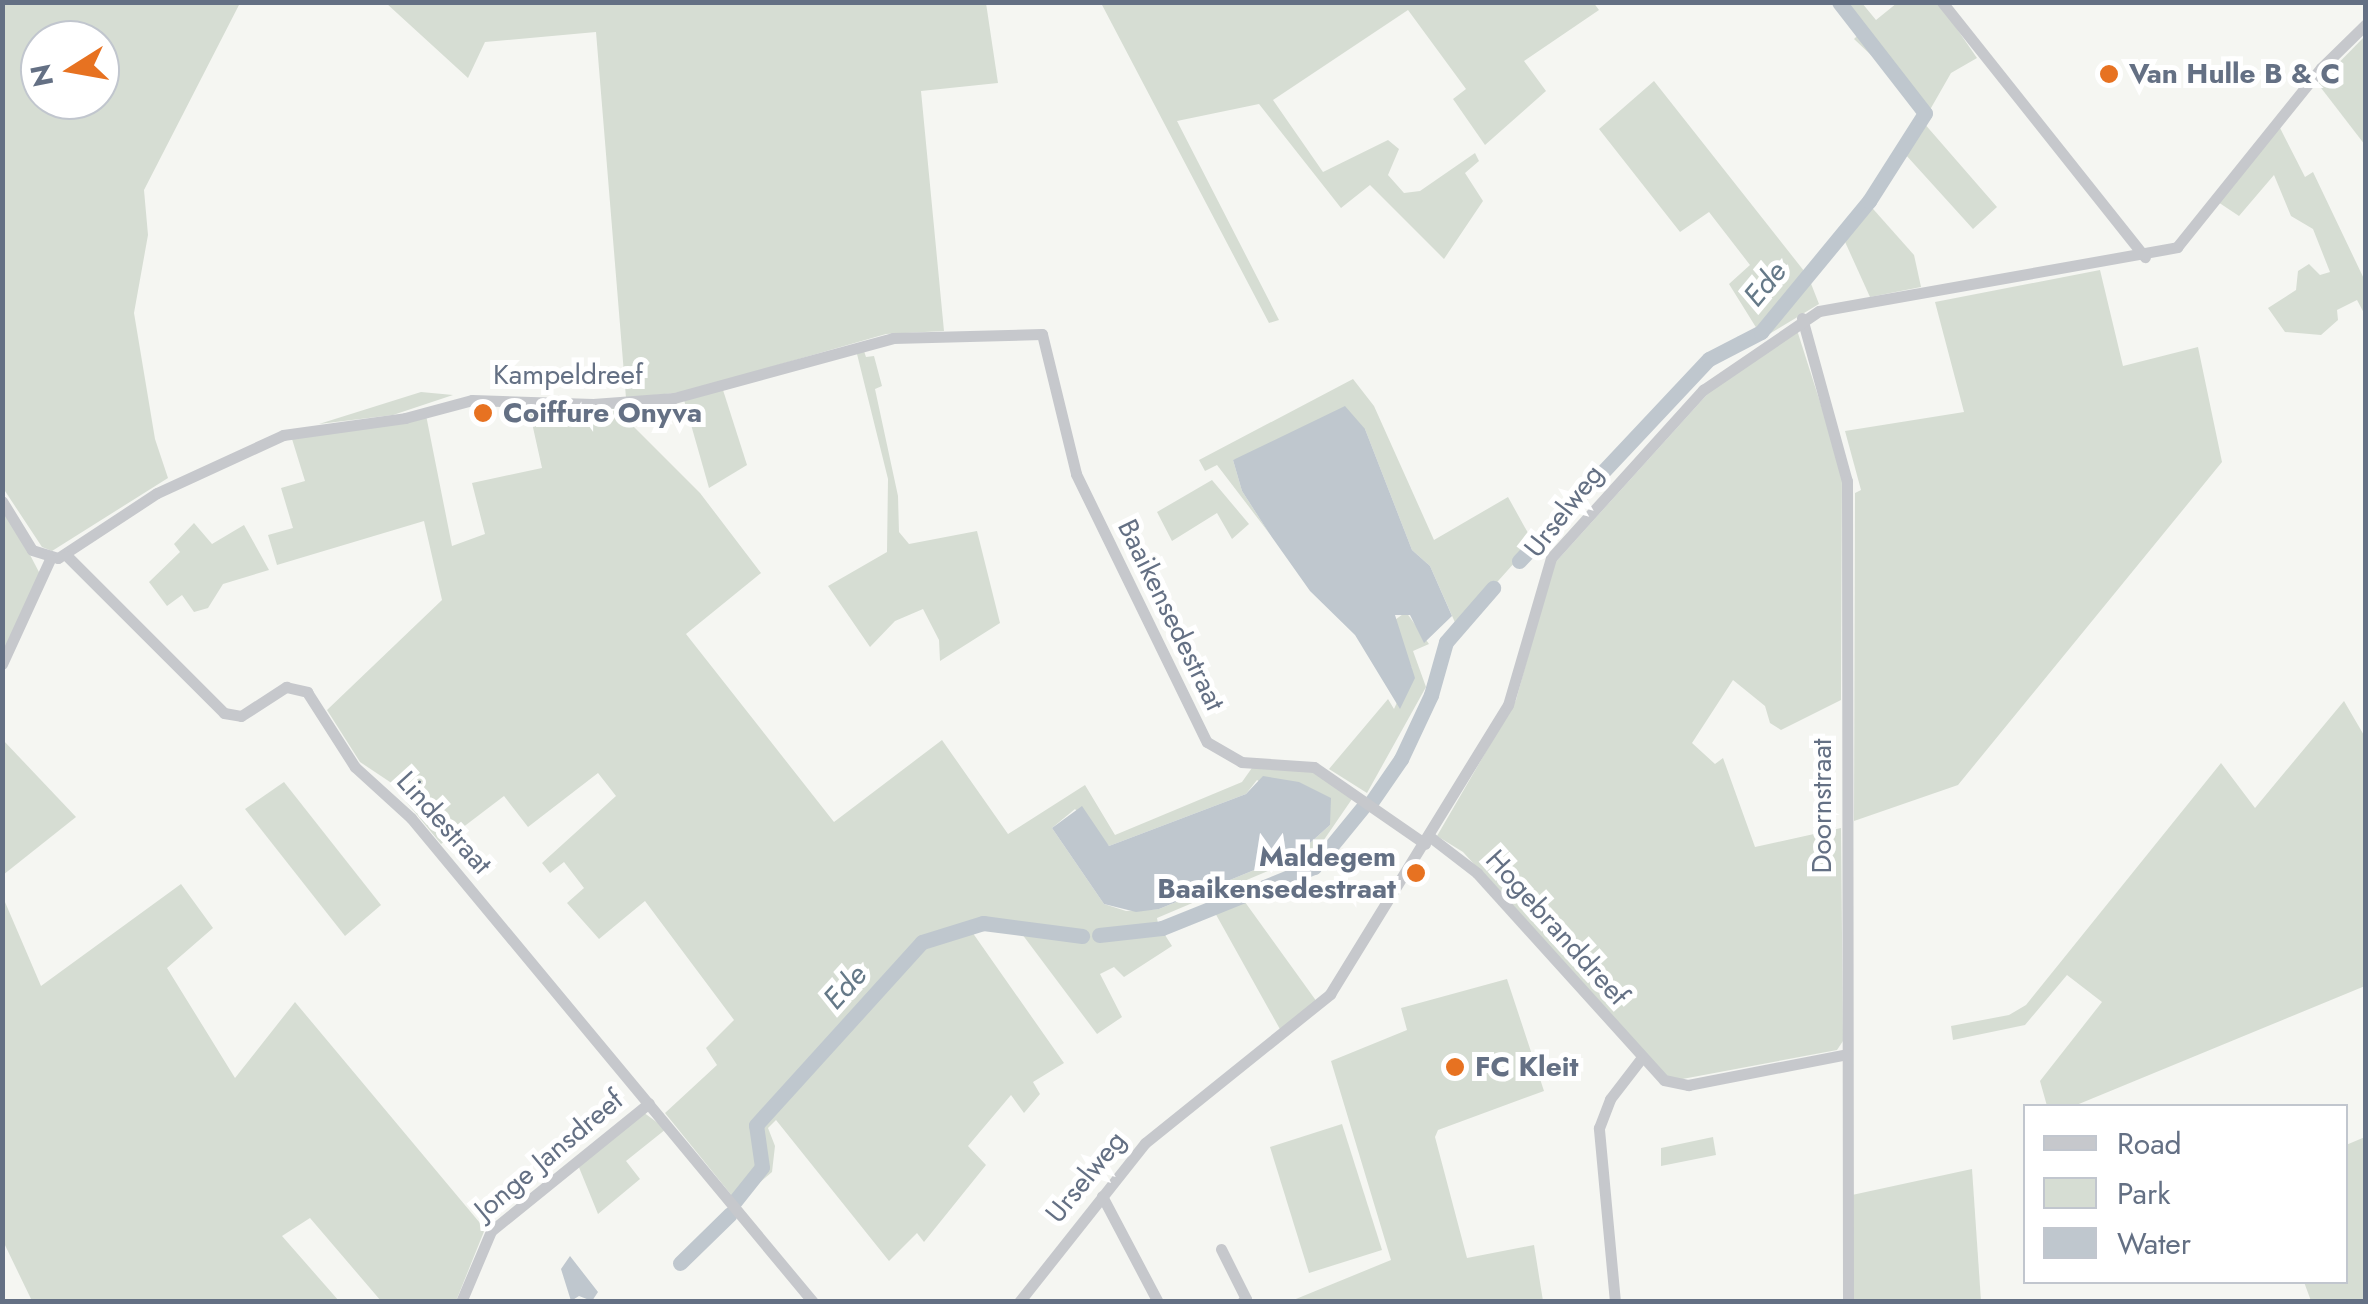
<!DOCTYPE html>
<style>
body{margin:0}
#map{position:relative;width:2368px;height:1304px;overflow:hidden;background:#f5f6f2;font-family:Jost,sans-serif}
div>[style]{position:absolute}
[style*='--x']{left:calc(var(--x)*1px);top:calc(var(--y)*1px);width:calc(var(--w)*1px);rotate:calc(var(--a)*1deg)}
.green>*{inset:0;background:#d6ddd3}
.water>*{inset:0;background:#bfc7ce}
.river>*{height:15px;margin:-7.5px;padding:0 7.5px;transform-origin:7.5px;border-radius:7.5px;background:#bfc7ce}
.minor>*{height:11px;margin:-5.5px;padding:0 5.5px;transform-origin:5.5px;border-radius:5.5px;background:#c6c8cc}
.dots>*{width:28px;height:28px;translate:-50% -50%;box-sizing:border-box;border:5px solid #fff;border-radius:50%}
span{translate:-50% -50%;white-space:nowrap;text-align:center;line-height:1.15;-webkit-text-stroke:10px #fff;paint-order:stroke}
.poi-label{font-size:28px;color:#647084;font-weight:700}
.left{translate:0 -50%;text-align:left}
.right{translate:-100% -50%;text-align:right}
.street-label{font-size:28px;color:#647084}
.water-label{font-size:30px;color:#657988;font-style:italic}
.frame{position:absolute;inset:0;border:5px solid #647084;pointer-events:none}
.legend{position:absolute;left:2023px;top:1104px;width:325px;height:180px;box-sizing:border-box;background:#fff;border:2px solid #c1c6ce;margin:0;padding:12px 18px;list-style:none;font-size:30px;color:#647084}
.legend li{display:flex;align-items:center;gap:20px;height:50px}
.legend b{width:50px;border:2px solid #c1c6ce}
.north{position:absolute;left:20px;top:20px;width:100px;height:100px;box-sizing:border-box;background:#fff;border:2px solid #c1c6ce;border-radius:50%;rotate:259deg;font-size:28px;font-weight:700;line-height:40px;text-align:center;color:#647084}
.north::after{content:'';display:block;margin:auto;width:35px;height:45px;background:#e77221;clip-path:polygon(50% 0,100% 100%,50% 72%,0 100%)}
</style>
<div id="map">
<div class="green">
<div style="clip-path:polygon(1593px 2px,1599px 10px,1524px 61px,1546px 91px,1485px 145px,1453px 99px,1466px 89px,1408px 10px,1273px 100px,1323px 172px,1388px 140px,1399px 149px,1388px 175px,1404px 193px,1420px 191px,1475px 153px,1479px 161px,1465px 173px,1483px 201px,1444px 259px,1370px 185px,1341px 208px,1259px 104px,1177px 121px,1279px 320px,1269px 323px,1101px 3px)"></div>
<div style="clip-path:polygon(evenodd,3px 3px,240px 3px,144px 190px,148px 235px,134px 313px,155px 439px,168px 478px,52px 551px,42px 547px,3px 488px,3px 3px,40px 40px,100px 40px,100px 100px,40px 100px,40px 40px)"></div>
<div style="clip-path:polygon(386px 3px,986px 3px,998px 83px,921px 91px,944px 331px,886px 334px,684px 392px,626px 398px,596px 32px,485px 42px,468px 78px)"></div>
<div style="clip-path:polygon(1862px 3px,1876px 20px,1897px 3px,1939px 3px,1977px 58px,1951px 73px,1923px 122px,1997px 207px,1973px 229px,1905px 154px,1894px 171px,1888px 166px,1925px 106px,1854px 39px,1860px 33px,1836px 5px)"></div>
<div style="clip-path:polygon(2365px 36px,2365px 145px,2318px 84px)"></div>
<div style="clip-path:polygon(1654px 81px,1808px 276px,1819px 304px,1743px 350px,1737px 337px,1757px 329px,1729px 284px,1750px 265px,1709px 212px,1680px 232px,1599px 129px)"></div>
<div style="clip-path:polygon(2278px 124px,2305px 177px,2313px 172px,2365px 281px,2365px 315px,2357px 300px,2337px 310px,2338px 320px,2321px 335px,2285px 332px,2268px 308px,2296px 290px,2298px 271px,2309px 264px,2320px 275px,2330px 272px,2313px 229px,2291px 216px,2274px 175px,2239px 216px,2218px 202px)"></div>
<div style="clip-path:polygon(1866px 201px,1914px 255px,1921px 287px,1870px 297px,1841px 233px)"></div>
<div style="clip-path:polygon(2100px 270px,2123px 366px,2198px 347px,2222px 462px,1958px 785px,1854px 821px,1855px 493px,1861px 490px,1845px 431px,1964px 412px,1935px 302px)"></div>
<div style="clip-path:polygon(1797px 330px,1842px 471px,1841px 700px,1781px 730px,1770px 723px,1765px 706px,1733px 680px,1692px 743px,1715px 764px,1723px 758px,1755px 847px,1841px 828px,1843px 1041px,1837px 1050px,1677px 1080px,1664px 1074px,1463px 852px,1437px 836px,1516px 700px,1553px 565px,1712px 389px)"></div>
<div style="clip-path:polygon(863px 348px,866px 357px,874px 356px,882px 386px,875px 389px,898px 496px,899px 532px,909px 544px,977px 531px,1000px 623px,940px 661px,939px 640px,923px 609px,895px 621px,870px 647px,828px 586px,887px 552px,888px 479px,856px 350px)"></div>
<div style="clip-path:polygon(1353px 379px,1374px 406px,1434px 540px,1508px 497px,1533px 542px,1457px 627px,1430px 566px,1412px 550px,1365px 429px,1233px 460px,1242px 491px,1269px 533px,1217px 465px,1205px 471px,1199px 460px)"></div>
<div style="clip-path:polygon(723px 390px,747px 465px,709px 488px,684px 400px)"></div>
<div style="clip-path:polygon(421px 392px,453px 395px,393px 415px,319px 424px)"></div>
<div style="clip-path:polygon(evenodd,528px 405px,614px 407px,700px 493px,761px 573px,686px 634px,834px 822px,942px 740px,1008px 834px,1085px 785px,1115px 835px,1242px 782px,1254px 765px,1295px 766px,1330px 778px,1352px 799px,1317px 850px,1157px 918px,1158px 924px,1237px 891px,1317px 1002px,1281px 1031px,1214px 911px,1165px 935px,1172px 946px,1124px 977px,1114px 967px,1100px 974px,1122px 1017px,1097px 1034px,1019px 930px,970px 929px,1064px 1063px,1033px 1082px,1040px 1094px,1024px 1113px,1011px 1095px,968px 1146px,986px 1165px,924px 1242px,917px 1233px,889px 1261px,776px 1120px,768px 1128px,775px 1146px,772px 1172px,737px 1202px,665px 1113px,717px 1065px,706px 1048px,734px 1020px,645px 901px,599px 939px,567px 903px,584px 888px,564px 862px,550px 873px,542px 863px,616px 796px,598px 773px,528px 827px,504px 796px,441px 844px,390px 782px,360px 762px,327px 710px,442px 600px,424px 521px,277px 565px,268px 535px,293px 528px,281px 488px,305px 481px,292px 439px,426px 415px,452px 546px,485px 534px,472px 483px,542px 468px,528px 405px,1257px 780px,1330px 825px,1301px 851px,1159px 909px,1126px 911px,1104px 904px,1052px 828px,1075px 809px,1109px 846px,1246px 794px,1257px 780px)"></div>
<div style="clip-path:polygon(1212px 480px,1249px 524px,1232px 539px,1217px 513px,1172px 541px,1157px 512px)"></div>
<div style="clip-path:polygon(7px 511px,40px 574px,3px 659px,2px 513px)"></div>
<div style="clip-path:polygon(194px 523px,212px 544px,244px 525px,269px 570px,223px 584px,208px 608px,194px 612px,182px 595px,167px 606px,149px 582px,180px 552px,174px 544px)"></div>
<div style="clip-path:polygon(1406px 612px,1429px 644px,1413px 651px,1426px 687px,1367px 793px,1329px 769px,1388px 699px,1394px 709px,1412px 669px,1392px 622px)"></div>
<div style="clip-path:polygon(2344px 701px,2365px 737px,2365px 986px,2074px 1106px,2047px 1106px,2040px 1081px,2102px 1002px,2067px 975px,2025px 1025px,1953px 1040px,1951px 1026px,2009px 1015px,2026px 1005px,2221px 763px,2255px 808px)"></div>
<div style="clip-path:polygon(3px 740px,76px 817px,3px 875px,2px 875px)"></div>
<div style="clip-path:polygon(284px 782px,381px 905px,345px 936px,245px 809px)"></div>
<div style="clip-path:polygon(181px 884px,213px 928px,167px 968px,235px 1078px,295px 1002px,485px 1229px,456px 1301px,381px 1301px,310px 1218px,282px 1236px,339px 1301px,32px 1301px,3px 1241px,2px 895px,41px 986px)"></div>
<div style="clip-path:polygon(1507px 979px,1544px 1091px,1438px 1130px,1435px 1137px,1467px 1258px,1534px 1245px,1543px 1301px,1291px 1301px,1391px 1260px,1331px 1061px,1407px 1030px,1401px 1008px)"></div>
<div style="clip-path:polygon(643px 1112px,666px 1129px,626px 1161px,640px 1179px,598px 1214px,578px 1165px)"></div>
<div style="clip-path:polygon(1342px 1124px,1382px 1250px,1309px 1273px,1270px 1147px)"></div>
<div style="clip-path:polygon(1713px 1137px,1716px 1155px,1661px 1166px,1661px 1148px)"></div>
<div style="clip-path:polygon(2365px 1137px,2365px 1301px,2311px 1301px,2304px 1282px,2346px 1282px,2346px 1145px)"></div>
<div style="clip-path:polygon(1972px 1169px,1981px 1301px,1853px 1301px,1852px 1195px)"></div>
</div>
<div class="water">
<div style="clip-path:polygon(1345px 406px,1365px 429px,1412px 550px,1430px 566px,1452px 616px,1424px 643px,1410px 615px,1395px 615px,1415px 678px,1400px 709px,1355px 635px,1310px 591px,1269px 533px,1242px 491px,1233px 460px)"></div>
<div style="clip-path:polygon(1263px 776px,1299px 782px,1331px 798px,1330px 825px,1301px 851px,1159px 909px,1136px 912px,1104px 904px,1052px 828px,1082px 806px,1109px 846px,1246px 794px)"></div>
<div style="clip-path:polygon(570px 1256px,598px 1292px,592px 1301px,579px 1296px,571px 1301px,561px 1269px)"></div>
</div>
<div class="river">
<div style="--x:1519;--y:561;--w:277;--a:-46.8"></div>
<div style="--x:1709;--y:359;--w:59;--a:-27.4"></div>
<div style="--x:1761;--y:332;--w:170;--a:-50.5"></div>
<div style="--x:1869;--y:201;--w:104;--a:-57.5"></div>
<div style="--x:1925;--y:113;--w:140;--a:-127.8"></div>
<div style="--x:1372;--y:801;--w:51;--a:-55.4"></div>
<div style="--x:1401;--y:759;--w:71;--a:-64.9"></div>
<div style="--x:1431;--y:695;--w:55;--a:-74.2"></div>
<div style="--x:1446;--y:642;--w:72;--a:-49"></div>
<div style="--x:1099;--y:935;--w:63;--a:-6.3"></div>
<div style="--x:1162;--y:928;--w:164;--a:-21.9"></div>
<div style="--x:1314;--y:867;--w:79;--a:-50.7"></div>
<div style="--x:735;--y:1201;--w:43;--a:-51.5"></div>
<div style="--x:762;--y:1167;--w:42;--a:-98.1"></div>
<div style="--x:756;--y:1125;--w:247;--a:-47.8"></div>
<div style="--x:922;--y:942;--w:64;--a:-17.3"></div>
<div style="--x:983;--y:923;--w:100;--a:7.5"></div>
<div style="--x:680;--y:1263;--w:70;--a:-44.4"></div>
</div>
<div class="minor">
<div style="--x:1942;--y:2;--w:326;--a:51.5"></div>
<div style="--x:1802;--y:318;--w:169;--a:74.6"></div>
<div style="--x:1847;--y:481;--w:821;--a:89.93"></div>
<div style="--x:2;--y:501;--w:57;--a:58.5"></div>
<div style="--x:32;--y:550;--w:27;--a:17"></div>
<div style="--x:58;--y:558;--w:118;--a:-33.3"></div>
<div style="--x:157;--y:493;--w:139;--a:-24.7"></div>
<div style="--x:283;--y:435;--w:123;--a:-7.9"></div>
<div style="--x:405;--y:418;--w:69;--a:-15"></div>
<div style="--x:472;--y:400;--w:121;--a:1.9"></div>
<div style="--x:593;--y:404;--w:81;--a:-4.2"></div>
<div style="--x:674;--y:398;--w:227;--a:-15.3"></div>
<div style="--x:893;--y:338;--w:149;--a:-1.5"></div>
<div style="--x:1042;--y:334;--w:144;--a:76.3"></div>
<div style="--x:1076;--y:474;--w:298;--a:64"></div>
<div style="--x:1207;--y:742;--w:39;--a:30"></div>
<div style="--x:1241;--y:762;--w:73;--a:3.9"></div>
<div style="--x:1314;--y:767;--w:135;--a:34.7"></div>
<div style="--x:67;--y:556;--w:222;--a:45"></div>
<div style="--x:224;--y:713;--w:17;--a:10"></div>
<div style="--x:241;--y:716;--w:54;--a:-32.8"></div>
<div style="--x:286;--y:687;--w:22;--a:13"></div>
<div style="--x:307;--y:692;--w:89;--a:57.4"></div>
<div style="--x:355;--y:767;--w:76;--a:42.3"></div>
<div style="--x:411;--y:818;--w:629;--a:50.29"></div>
<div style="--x:2;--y:664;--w:115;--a:-65.4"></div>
<div style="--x:1429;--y:836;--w:61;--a:37.6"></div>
<div style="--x:1477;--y:873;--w:279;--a:47.9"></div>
<div style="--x:1664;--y:1080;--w:25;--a:12"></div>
<div style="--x:1688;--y:1085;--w:162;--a:-11"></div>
<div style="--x:1102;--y:1196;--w:120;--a:62.2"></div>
<div style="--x:1221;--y:1249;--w:56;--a:63.4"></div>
<div style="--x:1246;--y:1299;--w:5;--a:143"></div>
<div style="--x:461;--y:1302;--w:77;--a:-67.1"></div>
<div style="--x:491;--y:1231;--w:203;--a:-39"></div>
<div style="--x:1019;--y:1302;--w:203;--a:-51.6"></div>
<div style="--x:1145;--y:1143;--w:238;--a:-38.8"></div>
<div style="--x:1330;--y:994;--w:339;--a:-58.4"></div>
<div style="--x:1508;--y:705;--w:153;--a:-73.7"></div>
<div style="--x:1551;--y:558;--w:227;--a:-47.9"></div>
<div style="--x:1703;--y:390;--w:140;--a:-34.3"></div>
<div style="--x:1819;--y:311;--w:364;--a:-10.1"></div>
<div style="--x:2177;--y:247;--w:230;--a:-51.2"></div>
<div style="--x:2321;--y:68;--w:63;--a:-44.4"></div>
<div style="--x:1615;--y:1302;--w:175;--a:-95.3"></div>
<div style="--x:1599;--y:1128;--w:31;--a:-69"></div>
<div style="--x:1610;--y:1099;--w:49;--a:-52.4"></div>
</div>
<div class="dots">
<div style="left:2109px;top:74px;background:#e77221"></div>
<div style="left:483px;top:413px;background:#e77221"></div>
<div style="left:1416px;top:873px;background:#e77221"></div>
<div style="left:1455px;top:1067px;background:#e77221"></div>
</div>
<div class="poi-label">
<span class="left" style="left:2129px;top:74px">Van Hulle B &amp; C</span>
<span class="left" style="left:503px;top:413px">Coiffure Onyva</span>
<span class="right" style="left:1396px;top:873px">Maldegem<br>Baaikensedestraat</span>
<span class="left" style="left:1475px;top:1067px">FC Kleit</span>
</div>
<div class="street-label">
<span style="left:568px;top:375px">Kampeldreef</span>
<span style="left:1564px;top:511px;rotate:-52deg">Urselweg</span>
<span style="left:1171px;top:615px;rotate:64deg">Baaikensedestraat</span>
<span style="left:1822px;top:806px;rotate:-90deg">Doornstraat</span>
<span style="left:444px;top:823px;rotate:48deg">Lindestraat</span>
<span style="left:1557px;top:928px;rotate:48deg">Hogebranddreef</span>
<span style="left:549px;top:1155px;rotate:-40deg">Jonge Jansdreef</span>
<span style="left:1086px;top:1177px;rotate:-51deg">Urselweg</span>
</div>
<div class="water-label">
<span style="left:1765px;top:284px;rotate:-50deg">Ede</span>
<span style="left:845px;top:987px;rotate:-48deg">Ede</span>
</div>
<div class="frame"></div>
<ul class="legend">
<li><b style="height:12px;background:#c6c8cc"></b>Road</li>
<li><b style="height:28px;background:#d6ddd3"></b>Park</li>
<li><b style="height:28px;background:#bfc7ce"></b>Water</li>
</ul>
<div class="north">N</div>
</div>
